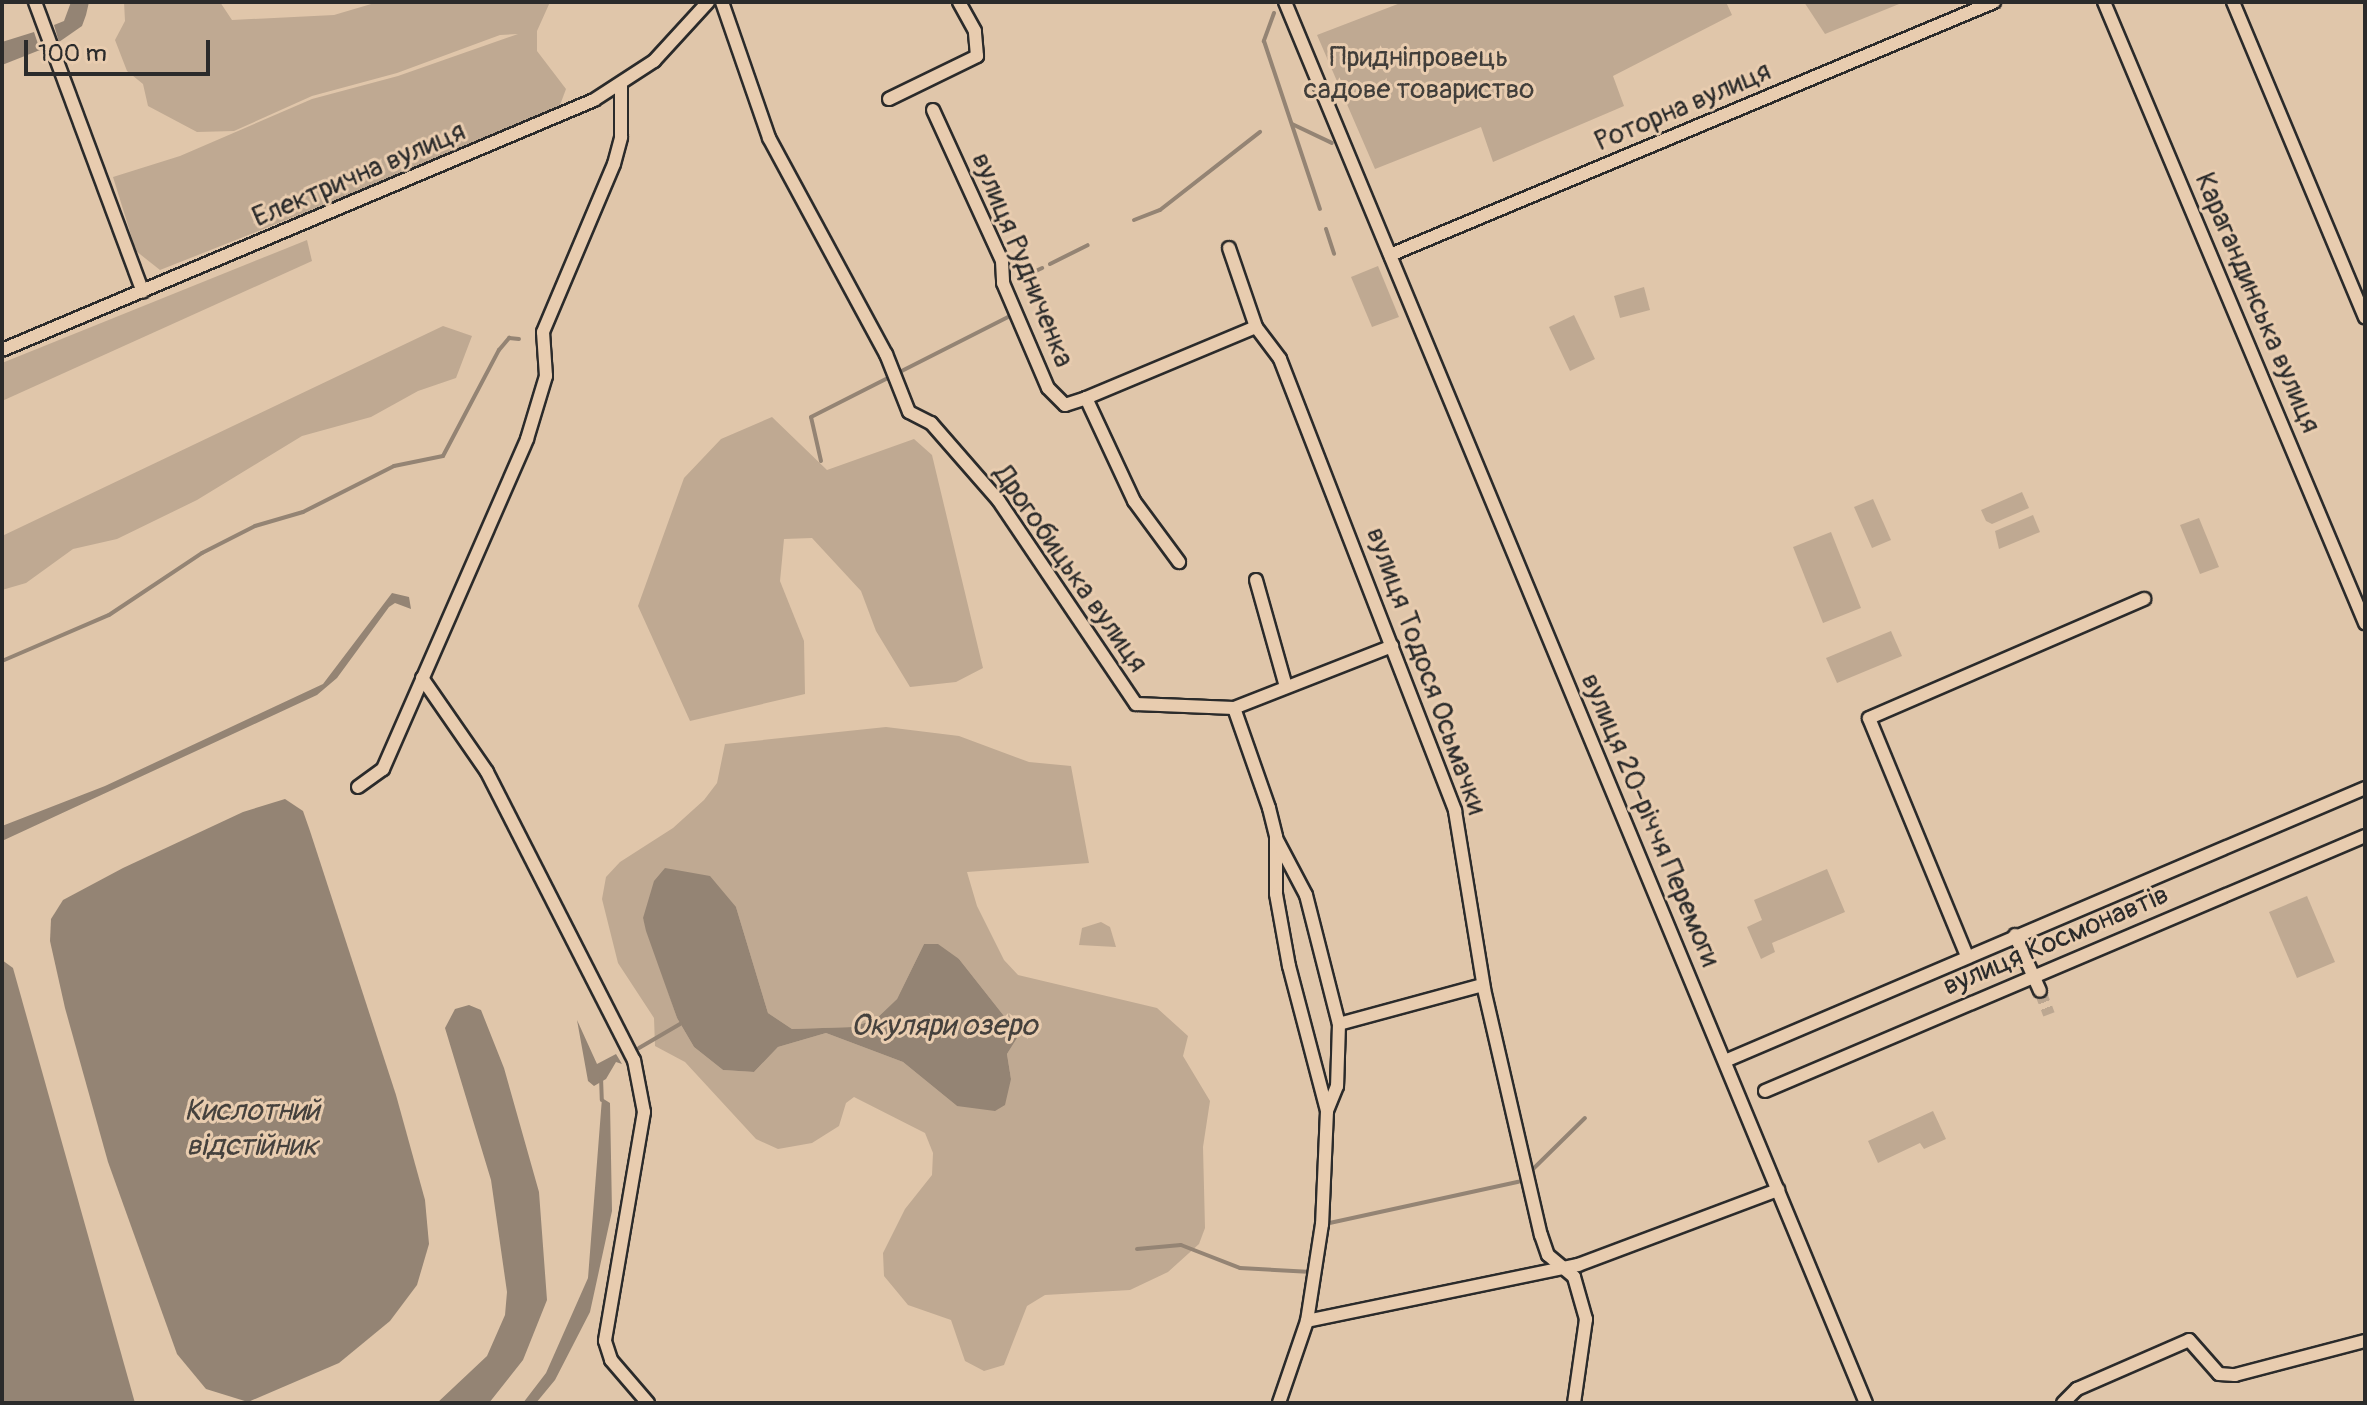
<!DOCTYPE html>
<meta charset="utf-8">
<style>
body{margin:0}
#map{position:relative;width:2367px;height:1405px;overflow:hidden;background:#e0c6aa;font-family:Pangolin,sans-serif}
div>[style]{position:absolute}
[style*='--x']{left:calc(var(--x)*1px);top:calc(var(--y)*1px);width:calc(var(--w)*1px);rotate:calc(var(--a)*1deg)}
.green>*{inset:0;background:#bfa992}
.water>*{inset:0;background:#948474}
.stream>*{height:4px;margin:-2px;padding:0 2px;transform-origin:2px;border-radius:2px;background:#948474}
.minor-tunnel>*{height:12px;margin-top:-6px;transform-origin:0;background:repeating-linear-gradient(90deg,#bca791 0 12px,transparent 0 18px)}
.roads{filter:drop-shadow(2px 0 #2b2b2b) drop-shadow(-2px 0 #2b2b2b) drop-shadow(0 2px #2b2b2b) drop-shadow(0 -2px #2b2b2b)}
.minor>*{height:12px;margin:-6px;padding:0 6px;transform-origin:6px;border-radius:6px;background:#e8ccaf}
span{translate:-50% -50%;white-space:nowrap;text-align:center;line-height:1.15;-webkit-text-stroke:6px #e8ccaf;paint-order:stroke}
.park-label{font-size:28px;color:#413e3a}
.street-label{font-size:28px;color:#2b2b2b}
.water-label{font-size:30px;color:#45413d;font-style:italic}
.frame{position:absolute;inset:0;border:4px solid #2b2b2b;pointer-events:none}
.scale{position:absolute;left:24px;top:40px;width:186px;height:36px;box-sizing:border-box;border:4px solid #2b2b2b;border-top:0;padding-left:10px;font-size:24px;line-height:28px;white-space:nowrap;color:#2b2b2b;-webkit-text-stroke:6px #e8ccaf;paint-order:stroke}
</style>
<div id="map">
<div class="green">
<div style="clip-path:polygon(124px 2px,220px 2px,232px 20px,334px 15px,378px 2px,550px 2px,537px 31px,537px 51px,566px 89px,557px 113px,160px 270px,136px 251px,113px 177px,180px 156px,312px 99px,398px 76px,518px 34px,500px 35px,397px 73px,312px 96px,234px 131px,197px 132px,148px 106px,143px 84px,127px 71px,115px 40px,125px 21px)"></div>
<div style="clip-path:polygon(1403px 2px,1726px 2px,1732px 15px,1613px 76px,1624px 106px,1493px 162px,1481px 127px,1375px 169px,1317px 35px)"></div>
<div style="clip-path:polygon(1804px 2px,1904px 2px,1825px 34px)"></div>
<div style="clip-path:polygon(307px 240px,312px 261px,2px 401px,2px 363px)"></div>
<div style="clip-path:polygon(1378px 266px,1399px 317px,1372px 327px,1351px 277px)"></div>
<div style="clip-path:polygon(1644px 287px,1650px 310px,1620px 318px,1614px 296px)"></div>
<div style="clip-path:polygon(1574px 315px,1595px 359px,1570px 371px,1549px 327px)"></div>
<div style="clip-path:polygon(443px 326px,472px 336px,456px 378px,418px 391px,371px 417px,302px 436px,197px 500px,117px 539px,73px 549px,26px 583px,2px 590px,2px 536px)"></div>
<div style="clip-path:polygon(772px 417px,827px 470px,914px 439px,932px 455px,983px 668px,956px 682px,910px 687px,876px 631px,861px 591px,812px 538px,784px 539px,780px 581px,804px 641px,805px 694px,690px 721px,638px 606px,684px 478px,721px 439px)"></div>
<div style="clip-path:polygon(2022px 492px,2029px 508px,1992px 524px,1986px 521px,1981px 510px)"></div>
<div style="clip-path:polygon(1873px 499px,1891px 540px,1872px 548px,1854px 507px)"></div>
<div style="clip-path:polygon(2033px 515px,2040px 532px,1999px 549px,1995px 531px)"></div>
<div style="clip-path:polygon(2199px 518px,2219px 567px,2200px 574px,2180px 525px)"></div>
<div style="clip-path:polygon(1831px 532px,1861px 608px,1823px 623px,1793px 547px)"></div>
<div style="clip-path:polygon(1891px 631px,1902px 656px,1837px 683px,1826px 658px)"></div>
<div style="clip-path:polygon(evenodd,886px 727px,959px 736px,1029px 762px,1071px 766px,1089px 863px,967px 872px,977px 906px,1004px 960px,1018px 975px,1157px 1008px,1188px 1036px,1183px 1056px,1210px 1101px,1203px 1147px,1205px 1228px,1199px 1244px,1168px 1272px,1130px 1290px,1045px 1295px,1027px 1306px,1004px 1365px,984px 1371px,965px 1361px,951px 1320px,908px 1305px,884px 1276px,883px 1253px,905px 1209px,932px 1175px,933px 1153px,925px 1133px,854px 1097px,846px 1103px,839px 1126px,812px 1143px,778px 1149px,756px 1139px,685px 1062px,655px 1046px,654px 1018px,618px 963px,602px 899px,606px 877px,620px 862px,673px 828px,704px 800px,717px 783px,725px 744px,886px 727px,736px 907px,768px 1013px,792px 1029px,853px 1027px,876px 1019px,897px 999px,924px 944px,959px 959px,1019px 1035px,1007px 1054px,1011px 1079px,957px 1106px,903px 1062px,826px 1033px,778px 1047px,754px 1072px,723px 1070px,694px 1047px,677px 1018px,643px 918px,736px 907px)"></div>
<div style="clip-path:polygon(1827px 869px,1845px 912px,1772px 943px,1775px 952px,1761px 959px,1747px 927px,1762px 920px,1754px 900px)"></div>
<div style="clip-path:polygon(2307px 896px,2335px 962px,2297px 978px,2269px 912px)"></div>
<div style="clip-path:polygon(1101px 922px,1110px 927px,1116px 947px,1079px 945px,1082px 928px)"></div>
<div style="clip-path:polygon(1933px 1111px,1946px 1139px,1924px 1149px,1920px 1143px,1878px 1163px,1868px 1141px)"></div>
</div>
<div class="water">
<div style="clip-path:polygon(71px 2px,89px 2px,86px 15px,82px 26px,59px 42px,54px 25px,64px 21px)"></div>
<div style="clip-path:polygon(34px 32px,40px 50px,2px 65px,2px 42px)"></div>
<div style="clip-path:polygon(392px 593px,409px 597px,411px 609px,395px 603px,389px 607px,337px 678px,317px 695px,2px 841px,2px 826px,105px 786px,323px 684px)"></div>
<div style="clip-path:polygon(285px 799px,303px 811px,310px 831px,396px 1095px,425px 1200px,429px 1244px,417px 1285px,390px 1321px,339px 1363px,248px 1402px,206px 1389px,177px 1354px,108px 1162px,65px 1008px,50px 941px,51px 919px,63px 900px,123px 868px,243px 812px)"></div>
<div style="clip-path:polygon(665px 868px,710px 876px,736px 907px,768px 1013px,792px 1029px,853px 1027px,876px 1019px,897px 999px,924px 944px,938px 944px,959px 959px,1019px 1035px,1007px 1054px,1011px 1079px,1005px 1105px,995px 1111px,957px 1106px,903px 1062px,826px 1033px,778px 1047px,754px 1072px,723px 1070px,694px 1047px,677px 1018px,646px 931px,643px 918px,654px 881px)"></div>
<div style="clip-path:polygon(2px 960px,13px 968px,135px 1403px,2px 1403px)"></div>
<div style="clip-path:polygon(469px 1005px,481px 1010px,504px 1068px,539px 1192px,547px 1300px,523px 1360px,489px 1403px,437px 1403px,487px 1356px,505px 1315px,507px 1292px,491px 1180px,445px 1028px,455px 1009px)"></div>
<div style="clip-path:polygon(577px 1020px,597px 1064px,616px 1054px,622px 1064px,616px 1062px,606px 1079px,594px 1086px,588px 1081px)"></div>
<div style="clip-path:polygon(602px 1098px,610px 1103px,612px 1211px,590px 1312px,555px 1380px,536px 1403px,523px 1403px,546px 1373px,588px 1278px)"></div>
</div>
<div class="stream">
<div style="--x:1274;--y:13;--w:30;--a:110"></div>
<div style="--x:1264;--y:41;--w:177;--a:71.6"></div>
<div style="--x:1292;--y:124;--w:44;--a:25.4"></div>
<div style="--x:1134;--y:220;--w:28;--a:-21"></div>
<div style="--x:1160;--y:210;--w:127;--a:-38"></div>
<div style="--x:1326;--y:229;--w:26;--a:72"></div>
<div style="--x:1050;--y:264;--w:42;--a:-26.6"></div>
<div style="--x:1025;--y:276;--w:19;--a:-25"></div>
<div style="--x:821;--y:461;--w:45;--a:-102.8"></div>
<div style="--x:811;--y:417;--w:221;--a:-26.9"></div>
<div style="--x:2;--y:661;--w:116;--a:-23.3"></div>
<div style="--x:109;--y:615;--w:112;--a:-33.7"></div>
<div style="--x:202;--y:553;--w:59;--a:-27"></div>
<div style="--x:255;--y:526;--w:50;--a:-16.3"></div>
<div style="--x:303;--y:512;--w:102;--a:-26.8"></div>
<div style="--x:394;--y:466;--w:50;--a:-11.5"></div>
<div style="--x:443;--y:456;--w:120;--a:-62.2"></div>
<div style="--x:499;--y:350;--w:16;--a:-50"></div>
<div style="--x:509;--y:338;--w:10;--a:6"></div>
<div style="--x:639;--y:1048;--w:48;--a:-30.3"></div>
<div style="--x:601;--y:1077;--w:23;--a:88"></div>
<div style="--x:1530;--y:1172;--w:77;--a:-44.5"></div>
<div style="--x:1325;--y:1224;--w:198;--a:-12.3"></div>
<div style="--x:1137;--y:1249;--w:44;--a:-5.2"></div>
<div style="--x:1181;--y:1245;--w:63;--a:21.3"></div>
<div style="--x:1240;--y:1268;--w:72;--a:3.2"></div>
</div>
<div class="minor-tunnel">
<div style="--x:2040;--y:991;--w:25;--a:69"></div>
</div>
<div class="roads">
<div class="minor">
<div style="--x:35;--y:2;--w:309;--a:69.6"></div>
<div style="--x:722;--y:2;--w:144;--a:70.9"></div>
<div style="--x:769;--y:138;--w:246;--a:61.6"></div>
<div style="--x:886;--y:354;--w:62;--a:68.4"></div>
<div style="--x:909;--y:412;--w:25;--a:27"></div>
<div style="--x:931;--y:423;--w:103;--a:48.9"></div>
<div style="--x:999;--y:501;--w:245;--a:56"></div>
<div style="--x:1136;--y:704;--w:98;--a:2.3"></div>
<div style="--x:1234;--y:708;--w:106;--a:70.7"></div>
<div style="--x:1269;--y:808;--w:30;--a:76"></div>
<div style="--x:1276;--y:837;--w:57;--a:90"></div>
<div style="--x:1276;--y:894;--w:73;--a:79.8"></div>
<div style="--x:1289;--y:966;--w:150;--a:75.3"></div>
<div style="--x:1327;--y:1111;--w:113;--a:92.5"></div>
<div style="--x:1322;--y:1224;--w:98;--a:98.8"></div>
<div style="--x:1307;--y:1321;--w:87;--a:108.9"></div>
<div style="--x:1285;--y:2;--w:1517;--a:67.48"></div>
<div style="--x:2104;--y:2;--w:674;--a:67.2"></div>
<div style="--x:2233;--y:2;--w:342;--a:67.3"></div>
<div style="--x:889;--y:99;--w:98;--a:-26"></div>
<div style="--x:977;--y:56;--w:25;--a:-95"></div>
<div style="--x:975;--y:31;--w:33;--a:-119"></div>
<div style="--x:933;--y:110;--w:166;--a:65.4"></div>
<div style="--x:1002;--y:261;--w:22;--a:87"></div>
<div style="--x:1003;--y:283;--w:114;--a:66.8"></div>
<div style="--x:1048;--y:388;--w:24;--a:45"></div>
<div style="--x:1065;--y:405;--w:22;--a:-18"></div>
<div style="--x:1086;--y:398;--w:114;--a:65"></div>
<div style="--x:1134;--y:501;--w:76;--a:53.6"></div>
<div style="--x:1229;--y:248;--w:83;--a:71.1"></div>
<div style="--x:1390;--y:255;--w:655;--a:-22.73"></div>
<div style="--x:2;--y:350;--w:643;--a:-22.89"></div>
<div style="--x:594;--y:100;--w:72;--a:-33"></div>
<div style="--x:654;--y:61;--w:80;--a:-47.5"></div>
<div style="--x:1086;--y:398;--w:184;--a:-22.7"></div>
<div style="--x:1256;--y:327;--w:40;--a:53"></div>
<div style="--x:1280;--y:359;--w:485;--a:68.8"></div>
<div style="--x:1455;--y:811;--w:180;--a:80.7"></div>
<div style="--x:1484;--y:989;--w:253;--a:77"></div>
<div style="--x:1541;--y:1235;--w:21;--a:71"></div>
<div style="--x:1548;--y:1255;--w:34;--a:40"></div>
<div style="--x:1574;--y:1277;--w:44;--a:74.1"></div>
<div style="--x:1586;--y:1319;--w:85;--a:98.1"></div>
<div style="--x:1256;--y:580;--w:111;--a:74.3"></div>
<div style="--x:422;--y:678;--w:114;--a:55.3"></div>
<div style="--x:487;--y:772;--w:323;--a:63"></div>
<div style="--x:634;--y:1060;--w:53;--a:79.1"></div>
<div style="--x:644;--y:1112;--w:232;--a:99.7"></div>
<div style="--x:605;--y:1341;--w:20;--a:72"></div>
<div style="--x:611;--y:1360;--w:57;--a:49.3"></div>
<div style="--x:1234;--y:708;--w:170;--a:-21.4"></div>
<div style="--x:358;--y:787;--w:31;--a:-36"></div>
<div style="--x:383;--y:769;--w:360;--a:-66.4"></div>
<div style="--x:527;--y:439;--w:66;--a:-73.2"></div>
<div style="--x:546;--y:376;--w:44;--a:-93.9"></div>
<div style="--x:543;--y:332;--w:182;--a:-67.1"></div>
<div style="--x:614;--y:164;--w:28;--a:-75"></div>
<div style="--x:621;--y:137;--w:51;--a:-90"></div>
<div style="--x:1277;--y:840;--w:62;--a:62.2"></div>
<div style="--x:1306;--y:895;--w:133;--a:75.7"></div>
<div style="--x:1339;--y:1024;--w:62;--a:91.8"></div>
<div style="--x:1337;--y:1086;--w:27;--a:112"></div>
<div style="--x:2015;--y:935;--w:61;--a:65.9"></div>
<div style="--x:1967;--y:956;--w:257;--a:-112.4"></div>
<div style="--x:1869;--y:718;--w:300;--a:-23.4"></div>
<div style="--x:1339;--y:1024;--w:149;--a:-15.2"></div>
<div style="--x:1725;--y:1061;--w:696;--a:-23.1"></div>
<div style="--x:1765;--y:1091;--w:652;--a:-23.03"></div>
<div style="--x:1307;--y:1321;--w:277;--a:-11.7"></div>
<div style="--x:1578;--y:1265;--w:214;--a:-20.6"></div>
<div style="--x:2063;--y:1403;--w:20;--a:-45"></div>
<div style="--x:2077;--y:1389;--w:122;--a:-23.6"></div>
<div style="--x:2189;--y:1340;--w:45;--a:48.6"></div>
<div style="--x:2219;--y:1374;--w:16;--a:4"></div>
<div style="--x:2235;--y:1375;--w:134;--a:-14.7"></div>
</div>
</div>
<div class="park-label">
<span style="left:1419px;top:74px">Придніпровець<br>садове товариство</span>
</div>
<div class="street-label">
<span style="left:1683px;top:107px;rotate:-23deg">Роторна вулиця</span>
<span style="left:359px;top:175px;rotate:-23deg">Електрична вулиця</span>
<span style="left:1022px;top:260px;rotate:68deg">вулиця Рудниченка</span>
<span style="left:2257px;top:303px;rotate:67deg">Карагандинська вулиця</span>
<span style="left:1070px;top:569px;rotate:55deg">Дрогобицька вулиця</span>
<span style="left:1426px;top:671px;rotate:70deg">вулиця Тодося Осьмачки</span>
<span style="left:1650px;top:820px;rotate:67deg">вулиця 20-річчя Перемоги</span>
<span style="left:2056px;top:941px;rotate:-23deg">вулиця Космонавтів</span>
</div>
<div class="water-label">
<span style="left:944px;top:1026px">Окуляри озеро</span>
<span style="left:252px;top:1128px">Кислотний<br>відстійник</span>
</div>
<div class="frame"></div>
<div class="scale">100 m</div>
</div>
